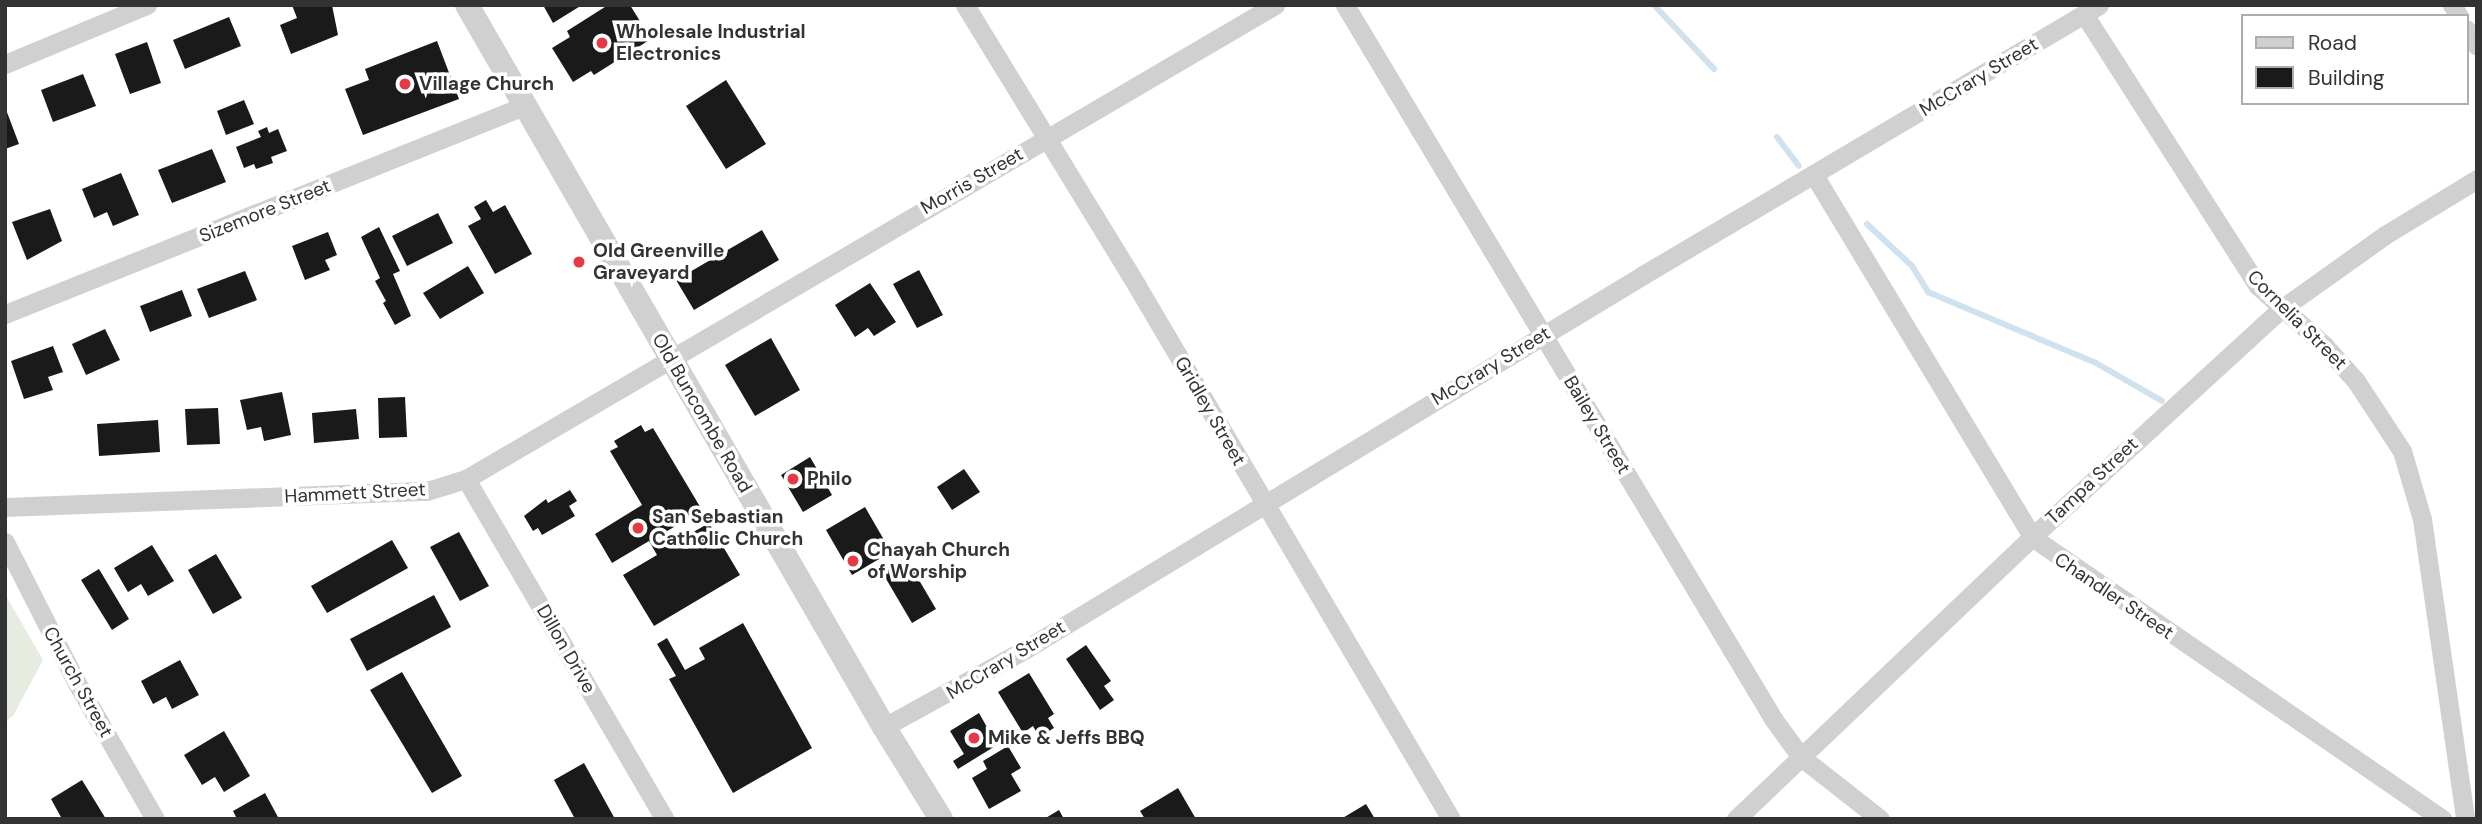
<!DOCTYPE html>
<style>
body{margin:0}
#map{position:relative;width:2482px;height:824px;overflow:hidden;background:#fff;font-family:"DM Sans",sans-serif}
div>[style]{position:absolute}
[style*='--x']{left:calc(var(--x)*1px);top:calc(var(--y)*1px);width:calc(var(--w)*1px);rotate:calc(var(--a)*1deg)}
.green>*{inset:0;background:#e6ecdf}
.stream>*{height:6px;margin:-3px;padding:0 3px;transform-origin:3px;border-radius:3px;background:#cfe2ee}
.building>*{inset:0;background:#1a1a1a}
.minor>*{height:19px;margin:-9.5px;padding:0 9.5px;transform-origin:9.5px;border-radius:9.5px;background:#d0d0d0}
.tertiary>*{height:24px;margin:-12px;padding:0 12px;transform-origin:12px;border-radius:12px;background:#d0d0d0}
.dots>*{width:19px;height:19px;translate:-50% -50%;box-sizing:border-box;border:4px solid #fff;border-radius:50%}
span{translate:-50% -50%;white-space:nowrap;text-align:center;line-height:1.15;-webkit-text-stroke:7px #fff;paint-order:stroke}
.poi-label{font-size:19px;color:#333;font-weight:700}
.left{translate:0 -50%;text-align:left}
.street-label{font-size:19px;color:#333}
.frame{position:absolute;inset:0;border:7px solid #333;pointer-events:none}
.legend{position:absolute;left:2241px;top:14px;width:228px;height:91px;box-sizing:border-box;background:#fff;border:2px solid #adadad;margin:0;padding:9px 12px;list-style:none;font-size:21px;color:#333}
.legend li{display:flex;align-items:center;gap:14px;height:35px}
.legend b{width:35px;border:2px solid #adadad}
</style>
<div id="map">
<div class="green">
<div style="clip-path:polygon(5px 594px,43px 660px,13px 716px,5px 722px)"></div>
</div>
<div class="stream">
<div style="--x:1654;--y:5;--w:88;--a:46.8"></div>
<div style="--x:1777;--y:137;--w:36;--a:53"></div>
<div style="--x:1867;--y:224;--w:62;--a:43"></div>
<div style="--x:1912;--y:266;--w:31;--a:58"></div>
<div style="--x:1928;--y:292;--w:182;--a:22.9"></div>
<div style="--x:2096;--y:363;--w:76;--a:29.9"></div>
</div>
<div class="building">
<div style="clip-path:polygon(292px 5px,332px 5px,338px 35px,291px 54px,280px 25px,297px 18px)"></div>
<div style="clip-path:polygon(543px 5px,582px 5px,553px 23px)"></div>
<div style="clip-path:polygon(608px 5px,630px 5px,651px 39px,594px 75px,591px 71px,573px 82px,552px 48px,570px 37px,567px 31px)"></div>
<div style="clip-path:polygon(229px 17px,241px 46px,185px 69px,173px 40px)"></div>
<div style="clip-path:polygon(437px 41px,459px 99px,363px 135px,345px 89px,369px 80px,365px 69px)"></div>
<div style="clip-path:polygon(147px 42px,161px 83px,130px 94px,115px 54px)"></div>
<div style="clip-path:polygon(83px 74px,96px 106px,53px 122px,41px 90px)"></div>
<div style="clip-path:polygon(726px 80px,766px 144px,726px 169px,686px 106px)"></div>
<div style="clip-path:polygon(244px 100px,254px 124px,226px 135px,217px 111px)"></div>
<div style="clip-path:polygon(5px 107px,19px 144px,5px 149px)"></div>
<div style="clip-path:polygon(267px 127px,269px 133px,278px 129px,287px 151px,271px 157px,273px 163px,256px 169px,254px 164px,244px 168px,236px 147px,261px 137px,258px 131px)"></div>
<div style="clip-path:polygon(212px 149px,226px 182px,172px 203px,158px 170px)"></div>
<div style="clip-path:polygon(121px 173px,139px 215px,113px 226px,107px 212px,94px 218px,82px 189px)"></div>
<div style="clip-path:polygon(486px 200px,493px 212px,505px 205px,532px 254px,495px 274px,468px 226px,481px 219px,474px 207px)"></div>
<div style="clip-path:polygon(50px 209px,62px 241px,27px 260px,12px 222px)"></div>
<div style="clip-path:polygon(438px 213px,453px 243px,407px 266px,392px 236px)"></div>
<div style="clip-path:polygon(379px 227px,400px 271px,393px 274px,411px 316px,395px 325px,383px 303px,386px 301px,375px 281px,380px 278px,361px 237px)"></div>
<div style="clip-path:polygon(762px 230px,779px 260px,694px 310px,676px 280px)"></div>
<div style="clip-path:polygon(328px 232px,337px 255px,325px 260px,330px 270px,305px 280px,292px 246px)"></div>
<div style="clip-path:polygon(468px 266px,484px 293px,440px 319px,423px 293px)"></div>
<div style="clip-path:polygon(919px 270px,943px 315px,917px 328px,893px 284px)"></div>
<div style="clip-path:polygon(245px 271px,257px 300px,209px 318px,197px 289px)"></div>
<div style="clip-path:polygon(870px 283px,896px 322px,874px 336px,868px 328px,855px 337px,835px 305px)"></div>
<div style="clip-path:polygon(182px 290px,192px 316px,150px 332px,140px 306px)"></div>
<div style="clip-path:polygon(105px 329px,120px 360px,86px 375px,72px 344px)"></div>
<div style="clip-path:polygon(771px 338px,800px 390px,755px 416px,725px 365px)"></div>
<div style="clip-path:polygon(53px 346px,63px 372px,48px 377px,53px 390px,24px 399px,11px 361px)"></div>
<div style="clip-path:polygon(282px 392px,291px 435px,264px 441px,261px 427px,247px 430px,240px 400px)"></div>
<div style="clip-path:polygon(405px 397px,407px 437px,379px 438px,378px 398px)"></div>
<div style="clip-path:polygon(218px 408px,220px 444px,187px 445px,185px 409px)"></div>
<div style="clip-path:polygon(356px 409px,359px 439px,314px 443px,312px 413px)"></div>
<div style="clip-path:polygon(158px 420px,160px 452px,99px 456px,97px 424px)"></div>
<div style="clip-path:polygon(641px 425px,645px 432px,653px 428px,702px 510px,664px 533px,671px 545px,709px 523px,740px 575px,654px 626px,623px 575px,657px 555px,649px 541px,612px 563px,595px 534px,642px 505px,610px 451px,618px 447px,614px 441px)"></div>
<div style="clip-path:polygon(810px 457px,832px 495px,803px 512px,781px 475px)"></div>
<div style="clip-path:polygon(964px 469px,980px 492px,952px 510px,937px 487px)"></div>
<div style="clip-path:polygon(570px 490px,577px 501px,569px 506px,575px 516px,542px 535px,538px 528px,533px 531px,524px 516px,546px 499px,548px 503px)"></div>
<div style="clip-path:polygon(865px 507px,891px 552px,852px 575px,826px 530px)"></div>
<div style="clip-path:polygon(459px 532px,489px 586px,460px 601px,430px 547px)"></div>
<div style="clip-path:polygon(392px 540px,408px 568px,327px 613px,311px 586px)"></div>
<div style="clip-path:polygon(152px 545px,174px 581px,148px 596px,141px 584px,128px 592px,114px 568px)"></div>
<div style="clip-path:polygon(216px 554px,242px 598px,213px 614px,188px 570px)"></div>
<div style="clip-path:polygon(906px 558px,936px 609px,912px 623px,882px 572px)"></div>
<div style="clip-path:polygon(99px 569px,129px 619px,112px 630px,81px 580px)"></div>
<div style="clip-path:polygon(434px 595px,451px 627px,367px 671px,350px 639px)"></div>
<div style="clip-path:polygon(743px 623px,812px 748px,733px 793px,669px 679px,676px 676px,657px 644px,667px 638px,685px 670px,705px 659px,699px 648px)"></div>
<div style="clip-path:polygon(1086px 645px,1111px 681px,1104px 686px,1114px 700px,1100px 710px,1066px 659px)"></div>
<div style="clip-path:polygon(180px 660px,199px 695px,172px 709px,166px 697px,153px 704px,141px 681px)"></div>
<div style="clip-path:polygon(402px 672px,462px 776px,432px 793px,370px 690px)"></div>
<div style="clip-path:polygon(1029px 673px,1054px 714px,1048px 718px,1054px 728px,1039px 737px,1033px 726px,1023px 733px,998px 692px)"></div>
<div style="clip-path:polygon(979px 713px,997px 745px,958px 769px,953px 761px,964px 754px,950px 731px)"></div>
<div style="clip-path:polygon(224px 731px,250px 776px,224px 792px,215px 777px,202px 785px,184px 755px)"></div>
<div style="clip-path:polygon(1008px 746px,1021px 768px,1011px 774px,1021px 791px,989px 809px,972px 778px,987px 769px,983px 761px)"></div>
<div style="clip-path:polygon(584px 763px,615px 819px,575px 819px,554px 780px)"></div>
<div style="clip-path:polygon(82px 780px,106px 819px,62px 819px,51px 799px)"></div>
<div style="clip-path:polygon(1178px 788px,1196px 819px,1145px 819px,1140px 811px)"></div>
<div style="clip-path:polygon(265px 793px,279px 819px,237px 819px,233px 811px)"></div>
<div style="clip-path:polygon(1366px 804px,1375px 819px,1341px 819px)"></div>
<div style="clip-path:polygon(1059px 810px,1064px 819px,1044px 819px)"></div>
</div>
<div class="minor">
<div style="--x:965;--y:5;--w:329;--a:58.5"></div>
<div style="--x:1137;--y:286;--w:619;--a:59.5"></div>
<div style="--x:1345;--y:5;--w:834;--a:59.04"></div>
<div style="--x:1774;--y:720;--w:46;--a:53.9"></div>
<div style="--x:1801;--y:757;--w:100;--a:38.1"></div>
<div style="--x:2452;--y:5;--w:13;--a:58"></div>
<div style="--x:2084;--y:14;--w:323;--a:57.4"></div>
<div style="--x:2258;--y:286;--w:89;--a:41.8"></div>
<div style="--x:2324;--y:345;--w:48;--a:48.4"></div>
<div style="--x:2356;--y:381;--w:84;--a:56.7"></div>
<div style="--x:2402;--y:451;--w:71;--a:73.6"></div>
<div style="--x:2422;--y:519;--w:303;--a:81.8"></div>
<div style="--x:2466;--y:29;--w:20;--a:57"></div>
<div style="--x:5;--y:64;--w:154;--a:-22.6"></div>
<div style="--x:1814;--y:175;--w:423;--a:58.9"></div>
<div style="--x:2032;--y:537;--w:498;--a:34.5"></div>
<div style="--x:5;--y:314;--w:559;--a:-21.84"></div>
<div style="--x:466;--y:479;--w:394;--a:59.7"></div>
<div style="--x:5;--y:507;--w:422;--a:-2.2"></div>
<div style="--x:427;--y:491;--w:41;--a:-17.1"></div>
<div style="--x:466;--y:479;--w:938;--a:-30.37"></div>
<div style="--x:5;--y:542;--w:161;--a:63"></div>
<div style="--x:78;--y:685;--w:155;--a:60.1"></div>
<div style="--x:884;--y:727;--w:162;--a:-28.8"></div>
<div style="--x:1026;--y:649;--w:722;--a:-31.22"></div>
<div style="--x:1643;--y:275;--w:530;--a:-30.63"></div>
<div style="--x:1736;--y:819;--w:409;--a:-43.6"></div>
<div style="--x:2032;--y:537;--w:338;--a:-42.5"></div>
<div style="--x:2281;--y:309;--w:128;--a:-35.4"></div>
<div style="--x:2385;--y:235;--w:108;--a:-31.3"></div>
</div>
<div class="tertiary">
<div style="--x:467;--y:5;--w:834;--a:59.99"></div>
<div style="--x:884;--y:727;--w:108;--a:58.2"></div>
</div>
<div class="dots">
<div style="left:602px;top:43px;background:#e63946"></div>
<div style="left:405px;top:84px;background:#e63946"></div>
<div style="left:579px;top:262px;background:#e63946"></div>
<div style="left:793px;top:479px;background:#e63946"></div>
<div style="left:638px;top:528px;background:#e63946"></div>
<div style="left:853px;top:561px;background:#e63946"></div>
<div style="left:974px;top:738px;background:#e63946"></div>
</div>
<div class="poi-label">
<span class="left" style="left:616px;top:43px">Wholesale Industrial<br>Electronics</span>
<span class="left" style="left:419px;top:84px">Village Church</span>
<span class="left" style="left:593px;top:262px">Old Greenville<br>Graveyard</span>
<span class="left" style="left:807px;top:479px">Philo</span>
<span class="left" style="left:652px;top:528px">San Sebastian<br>Catholic Church</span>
<span class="left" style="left:867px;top:561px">Chayah Church<br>of Worship</span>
<span class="left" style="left:988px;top:738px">Mike &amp; Jeffs BBQ</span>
</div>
<div class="street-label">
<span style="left:1979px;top:77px;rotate:-31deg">McCrary Street</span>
<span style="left:972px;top:181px;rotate:-30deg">Morris Street</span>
<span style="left:265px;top:211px;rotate:-22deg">Sizemore Street</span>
<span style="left:2297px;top:320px;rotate:45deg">Cornelia Street</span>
<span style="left:1491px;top:366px;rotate:-31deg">McCrary Street</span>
<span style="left:1210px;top:411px;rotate:60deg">Gridley Street</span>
<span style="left:702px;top:413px;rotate:60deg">Old Buncombe Road</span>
<span style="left:1597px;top:425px;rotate:59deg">Bailey Street</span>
<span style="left:2092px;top:481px;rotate:-43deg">Tampa Street</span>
<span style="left:355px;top:493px;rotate:-3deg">Hammett Street</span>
<span style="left:2114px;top:596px;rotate:34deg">Chandler Street</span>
<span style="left:566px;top:649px;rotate:60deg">Dillon Drive</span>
<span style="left:1006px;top:660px;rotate:-31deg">McCrary Street</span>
<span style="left:78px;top:682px;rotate:61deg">Church Street</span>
</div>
<div class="frame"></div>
<ul class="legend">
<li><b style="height:9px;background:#d0d0d0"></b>Road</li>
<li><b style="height:19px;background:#1a1a1a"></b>Building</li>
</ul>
</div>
